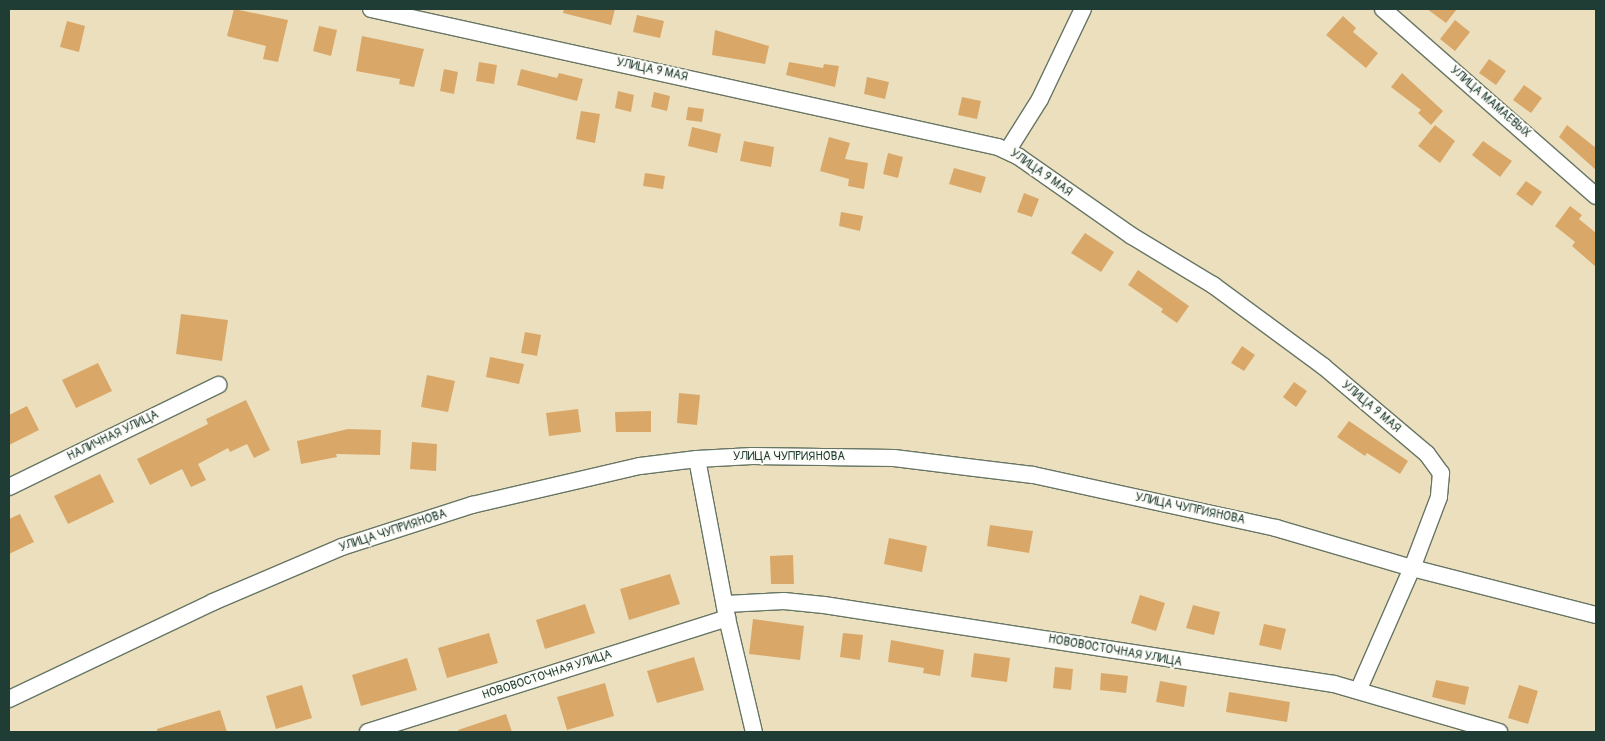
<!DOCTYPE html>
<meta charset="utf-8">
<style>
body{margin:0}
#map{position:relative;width:1605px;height:741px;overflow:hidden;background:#ecdfbe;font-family:Pangolin,sans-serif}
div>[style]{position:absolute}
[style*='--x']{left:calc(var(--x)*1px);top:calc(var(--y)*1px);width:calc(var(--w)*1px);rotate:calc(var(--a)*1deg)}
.building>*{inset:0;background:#d9a869}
.roads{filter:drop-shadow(1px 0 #677664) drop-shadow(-1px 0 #677664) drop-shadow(0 1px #677664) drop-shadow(0 -1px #677664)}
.minor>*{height:16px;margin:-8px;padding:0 8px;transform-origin:8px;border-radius:8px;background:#fff}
span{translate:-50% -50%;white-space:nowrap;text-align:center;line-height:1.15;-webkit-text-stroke:4px #fdfcf7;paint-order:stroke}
.street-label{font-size:12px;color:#1f3d34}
.frame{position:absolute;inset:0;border:10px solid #1f3d34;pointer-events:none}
</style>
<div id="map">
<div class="building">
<div style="clip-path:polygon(234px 9px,288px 20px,278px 62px,263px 59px,266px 46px,227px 36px)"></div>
<div style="clip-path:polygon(564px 9px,615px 9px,611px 25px,563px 13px)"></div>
<div style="clip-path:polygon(1427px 9px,1457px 9px,1446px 23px)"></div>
<div style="clip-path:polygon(637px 15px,664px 21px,660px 38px,633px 32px)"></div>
<div style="clip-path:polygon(1343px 16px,1356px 28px,1353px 32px,1378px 53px,1366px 68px,1326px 35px)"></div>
<div style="clip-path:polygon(1455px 20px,1470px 32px,1455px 51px,1440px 39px)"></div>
<div style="clip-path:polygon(67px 21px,85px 26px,79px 52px,60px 47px)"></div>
<div style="clip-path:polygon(319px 26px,337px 30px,331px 56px,313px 51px)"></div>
<div style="clip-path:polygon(715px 30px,769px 46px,765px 64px,712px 55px)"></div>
<div style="clip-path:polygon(362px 36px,424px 49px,414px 87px,399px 84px,400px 79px,356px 71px)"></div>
<div style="clip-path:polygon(1489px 59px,1506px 71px,1496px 85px,1479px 73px)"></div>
<div style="clip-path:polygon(479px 62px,497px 65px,494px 84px,476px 81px)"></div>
<div style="clip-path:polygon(789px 62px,823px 68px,824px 64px,839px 66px,835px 87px,786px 75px)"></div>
<div style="clip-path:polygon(444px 69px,458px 72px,454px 94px,440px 91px)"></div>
<div style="clip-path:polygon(521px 69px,557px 78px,559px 73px,583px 79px,577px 101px,517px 85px)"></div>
<div style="clip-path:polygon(1402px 73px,1443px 111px,1431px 125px,1418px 113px,1421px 110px,1391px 87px)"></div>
<div style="clip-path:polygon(867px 77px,889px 82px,885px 99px,864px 94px)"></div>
<div style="clip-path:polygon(1524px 85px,1542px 98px,1531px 113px,1513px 100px)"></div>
<div style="clip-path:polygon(618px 91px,634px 95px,631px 112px,615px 108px)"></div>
<div style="clip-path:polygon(654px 92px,670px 96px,667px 111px,651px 107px)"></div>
<div style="clip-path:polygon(962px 97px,981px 101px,977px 119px,958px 115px)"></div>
<div style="clip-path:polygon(688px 107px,704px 109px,702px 122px,686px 120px)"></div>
<div style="clip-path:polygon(581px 111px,600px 114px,595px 143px,576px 139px)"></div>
<div style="clip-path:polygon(1435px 125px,1455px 141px,1440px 163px,1418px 146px)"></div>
<div style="clip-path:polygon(1567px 125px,1596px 148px,1596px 170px,1559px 137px)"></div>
<div style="clip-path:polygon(692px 127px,721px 134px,717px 153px,688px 146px)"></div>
<div style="clip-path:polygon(829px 137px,850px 143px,845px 159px,868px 163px,864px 189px,848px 186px,849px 179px,820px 171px)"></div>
<div style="clip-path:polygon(744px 141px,774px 147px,771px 167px,740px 161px)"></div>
<div style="clip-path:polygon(1483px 141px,1512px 161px,1500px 177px,1472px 155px)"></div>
<div style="clip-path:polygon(888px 153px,903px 157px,898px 178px,883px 174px)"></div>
<div style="clip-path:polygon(954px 168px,986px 177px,981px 193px,949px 184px)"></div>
<div style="clip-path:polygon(645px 173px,665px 176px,663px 189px,643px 186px)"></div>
<div style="clip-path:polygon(1526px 181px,1542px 192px,1532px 206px,1516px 194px)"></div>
<div style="clip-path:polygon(1024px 193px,1039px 199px,1032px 217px,1017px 212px)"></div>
<div style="clip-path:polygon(1570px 206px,1582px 215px,1579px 219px,1596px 233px,1596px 267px,1572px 246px,1575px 242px,1555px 226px)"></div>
<div style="clip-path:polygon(841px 212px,863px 216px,860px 231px,839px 226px)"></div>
<div style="clip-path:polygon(1085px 233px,1114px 252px,1101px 272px,1071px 253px)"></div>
<div style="clip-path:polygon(1138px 270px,1189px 306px,1177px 323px,1161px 312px,1163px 309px,1128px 285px)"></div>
<div style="clip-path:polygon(181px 314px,228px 320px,222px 361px,176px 354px)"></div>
<div style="clip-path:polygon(525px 332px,541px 335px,537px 356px,521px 353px)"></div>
<div style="clip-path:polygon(1242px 346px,1255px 355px,1244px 371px,1231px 363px)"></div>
<div style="clip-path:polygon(490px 357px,524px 364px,519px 384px,486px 377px)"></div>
<div style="clip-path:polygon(98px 363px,112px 391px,76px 408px,62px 380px)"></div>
<div style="clip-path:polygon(427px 375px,455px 381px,448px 412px,421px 407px)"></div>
<div style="clip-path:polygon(1294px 382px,1307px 391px,1296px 407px,1283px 397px)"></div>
<div style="clip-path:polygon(679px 393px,700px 395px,697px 425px,677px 423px)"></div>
<div style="clip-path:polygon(246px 400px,270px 450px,254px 458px,247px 444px,230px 452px,228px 448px,198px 464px,206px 480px,191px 487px,182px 469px,150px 485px,137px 459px,208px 424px,206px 419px)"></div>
<div style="clip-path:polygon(27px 406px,39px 430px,9px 445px,9px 415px)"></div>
<div style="clip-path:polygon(578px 409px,581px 432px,549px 436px,546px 413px)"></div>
<div style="clip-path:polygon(651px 411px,651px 432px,616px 432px,615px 412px)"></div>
<div style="clip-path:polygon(1349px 421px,1408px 461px,1400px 474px,1367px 453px,1365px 456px,1337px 437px)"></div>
<div style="clip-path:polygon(348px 429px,381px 430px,380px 455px,336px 454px,337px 457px,301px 464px,297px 441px)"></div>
<div style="clip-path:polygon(412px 442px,437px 444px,436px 471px,410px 469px)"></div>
<div style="clip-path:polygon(100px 474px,114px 502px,68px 524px,54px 496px)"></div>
<div style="clip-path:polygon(20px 514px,34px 542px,9px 554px,9px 519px)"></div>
<div style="clip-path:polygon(990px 525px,1033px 531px,1029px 553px,987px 546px)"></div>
<div style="clip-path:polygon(889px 538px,927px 546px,922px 572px,884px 564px)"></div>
<div style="clip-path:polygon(793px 555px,794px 584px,771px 584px,770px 556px)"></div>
<div style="clip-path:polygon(670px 574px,680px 604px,629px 620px,620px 589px)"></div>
<div style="clip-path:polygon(1140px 595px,1165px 603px,1156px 631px,1131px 623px)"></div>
<div style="clip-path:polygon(585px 604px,595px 633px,545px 649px,536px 620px)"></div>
<div style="clip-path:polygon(1193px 605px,1220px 612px,1214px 635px,1186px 628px)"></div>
<div style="clip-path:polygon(753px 619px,804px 626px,800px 660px,749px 654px)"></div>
<div style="clip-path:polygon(1264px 624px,1286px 629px,1281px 650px,1259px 645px)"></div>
<div style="clip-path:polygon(489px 633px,498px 663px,447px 678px,438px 648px)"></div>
<div style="clip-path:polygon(843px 633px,863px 635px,860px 660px,840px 657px)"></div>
<div style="clip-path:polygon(891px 640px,944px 650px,940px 676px,923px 673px,924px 668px,888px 662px)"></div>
<div style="clip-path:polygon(974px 653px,1010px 658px,1007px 682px,971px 677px)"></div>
<div style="clip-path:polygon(694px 657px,704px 690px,657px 703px,647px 671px)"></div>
<div style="clip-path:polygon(407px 658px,417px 690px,361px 706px,352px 675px)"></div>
<div style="clip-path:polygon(1055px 667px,1073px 669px,1071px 690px,1053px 688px)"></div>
<div style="clip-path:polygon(1101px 673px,1128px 676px,1126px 693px,1100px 690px)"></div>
<div style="clip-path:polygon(1436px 680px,1469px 687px,1465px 705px,1432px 697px)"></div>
<div style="clip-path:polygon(1160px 681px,1187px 686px,1184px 707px,1156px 702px)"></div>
<div style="clip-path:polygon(605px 683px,614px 716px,567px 730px,557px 697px)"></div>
<div style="clip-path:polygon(302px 685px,312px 718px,276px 729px,266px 696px)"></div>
<div style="clip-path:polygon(1519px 685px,1538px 691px,1528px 724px,1508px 718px)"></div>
<div style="clip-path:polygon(1229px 692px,1290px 702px,1287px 722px,1226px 712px)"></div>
<div style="clip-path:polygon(220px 710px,227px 732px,157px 732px,157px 729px)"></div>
<div style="clip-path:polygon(506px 714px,512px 732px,459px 732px,458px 730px)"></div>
</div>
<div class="roads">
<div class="minor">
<div style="--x:371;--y:9;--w:642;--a:12.41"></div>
<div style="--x:998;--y:147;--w:23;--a:25"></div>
<div style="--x:1019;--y:157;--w:138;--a:35"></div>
<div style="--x:1132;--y:236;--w:95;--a:31.2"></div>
<div style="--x:1213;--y:285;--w:137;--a:36.4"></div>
<div style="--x:1323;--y:366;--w:136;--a:40.2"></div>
<div style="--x:1427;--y:454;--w:24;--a:54"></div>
<div style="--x:1441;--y:473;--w:24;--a:95"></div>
<div style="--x:1439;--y:497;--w:76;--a:110.8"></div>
<div style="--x:1412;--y:568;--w:132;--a:113.7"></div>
<div style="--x:1383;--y:9;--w:283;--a:41.3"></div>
<div style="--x:1008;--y:150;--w:60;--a:-57.9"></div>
<div style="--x:1040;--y:99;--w:100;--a:-64.5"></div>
<div style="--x:697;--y:459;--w:162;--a:79.3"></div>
<div style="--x:727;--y:618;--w:117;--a:76.7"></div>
<div style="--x:9;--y:487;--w:233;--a:-26"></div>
<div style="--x:726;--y:604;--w:58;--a:-3"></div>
<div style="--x:784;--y:601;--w:40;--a:5.7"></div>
<div style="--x:824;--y:605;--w:516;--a:8.81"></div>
<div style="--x:1334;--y:684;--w:172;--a:16.2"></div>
<div style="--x:9;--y:699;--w:226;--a:-25.4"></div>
<div style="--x:213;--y:602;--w:140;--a:-23.1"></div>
<div style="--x:342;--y:547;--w:137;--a:-17.9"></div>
<div style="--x:472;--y:505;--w:172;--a:-13.1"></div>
<div style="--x:640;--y:466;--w:57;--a:-7"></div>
<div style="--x:697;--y:459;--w:55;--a:-3.1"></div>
<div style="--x:752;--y:456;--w:142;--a:0.8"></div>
<div style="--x:894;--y:458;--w:140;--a:7"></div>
<div style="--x:1033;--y:475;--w:249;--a:12.3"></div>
<div style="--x:1276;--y:528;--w:142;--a:16.4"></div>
<div style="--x:1412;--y:568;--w:190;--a:14.3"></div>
<div style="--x:368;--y:732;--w:377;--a:-17.6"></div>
</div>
</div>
<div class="street-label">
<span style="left:652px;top:70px;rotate:12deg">УЛИЦА 9 МАЯ</span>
<span style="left:1490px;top:102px;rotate:41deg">УЛИЦА МАМАЕВЫХ</span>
<span style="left:1041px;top:173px;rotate:35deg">УЛИЦА 9 МАЯ</span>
<span style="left:1371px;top:407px;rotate:40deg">УЛИЦА 9 МАЯ</span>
<span style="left:113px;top:436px;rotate:-26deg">НАЛИЧНАЯ УЛИЦА</span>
<span style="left:789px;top:457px">УЛИЦА ЧУПРИЯНОВА</span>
<span style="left:1190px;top:509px;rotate:12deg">УЛИЦА ЧУПРИЯНОВА</span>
<span style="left:393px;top:531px;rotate:-18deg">УЛИЦА ЧУПРИЯНОВА</span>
<span style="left:1115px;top:651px;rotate:10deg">НОВОВОСТОЧНАЯ УЛИЦА</span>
<span style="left:547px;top:675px;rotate:-18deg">НОВОВОСТОЧНАЯ УЛИЦА</span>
</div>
<div class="frame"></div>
</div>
